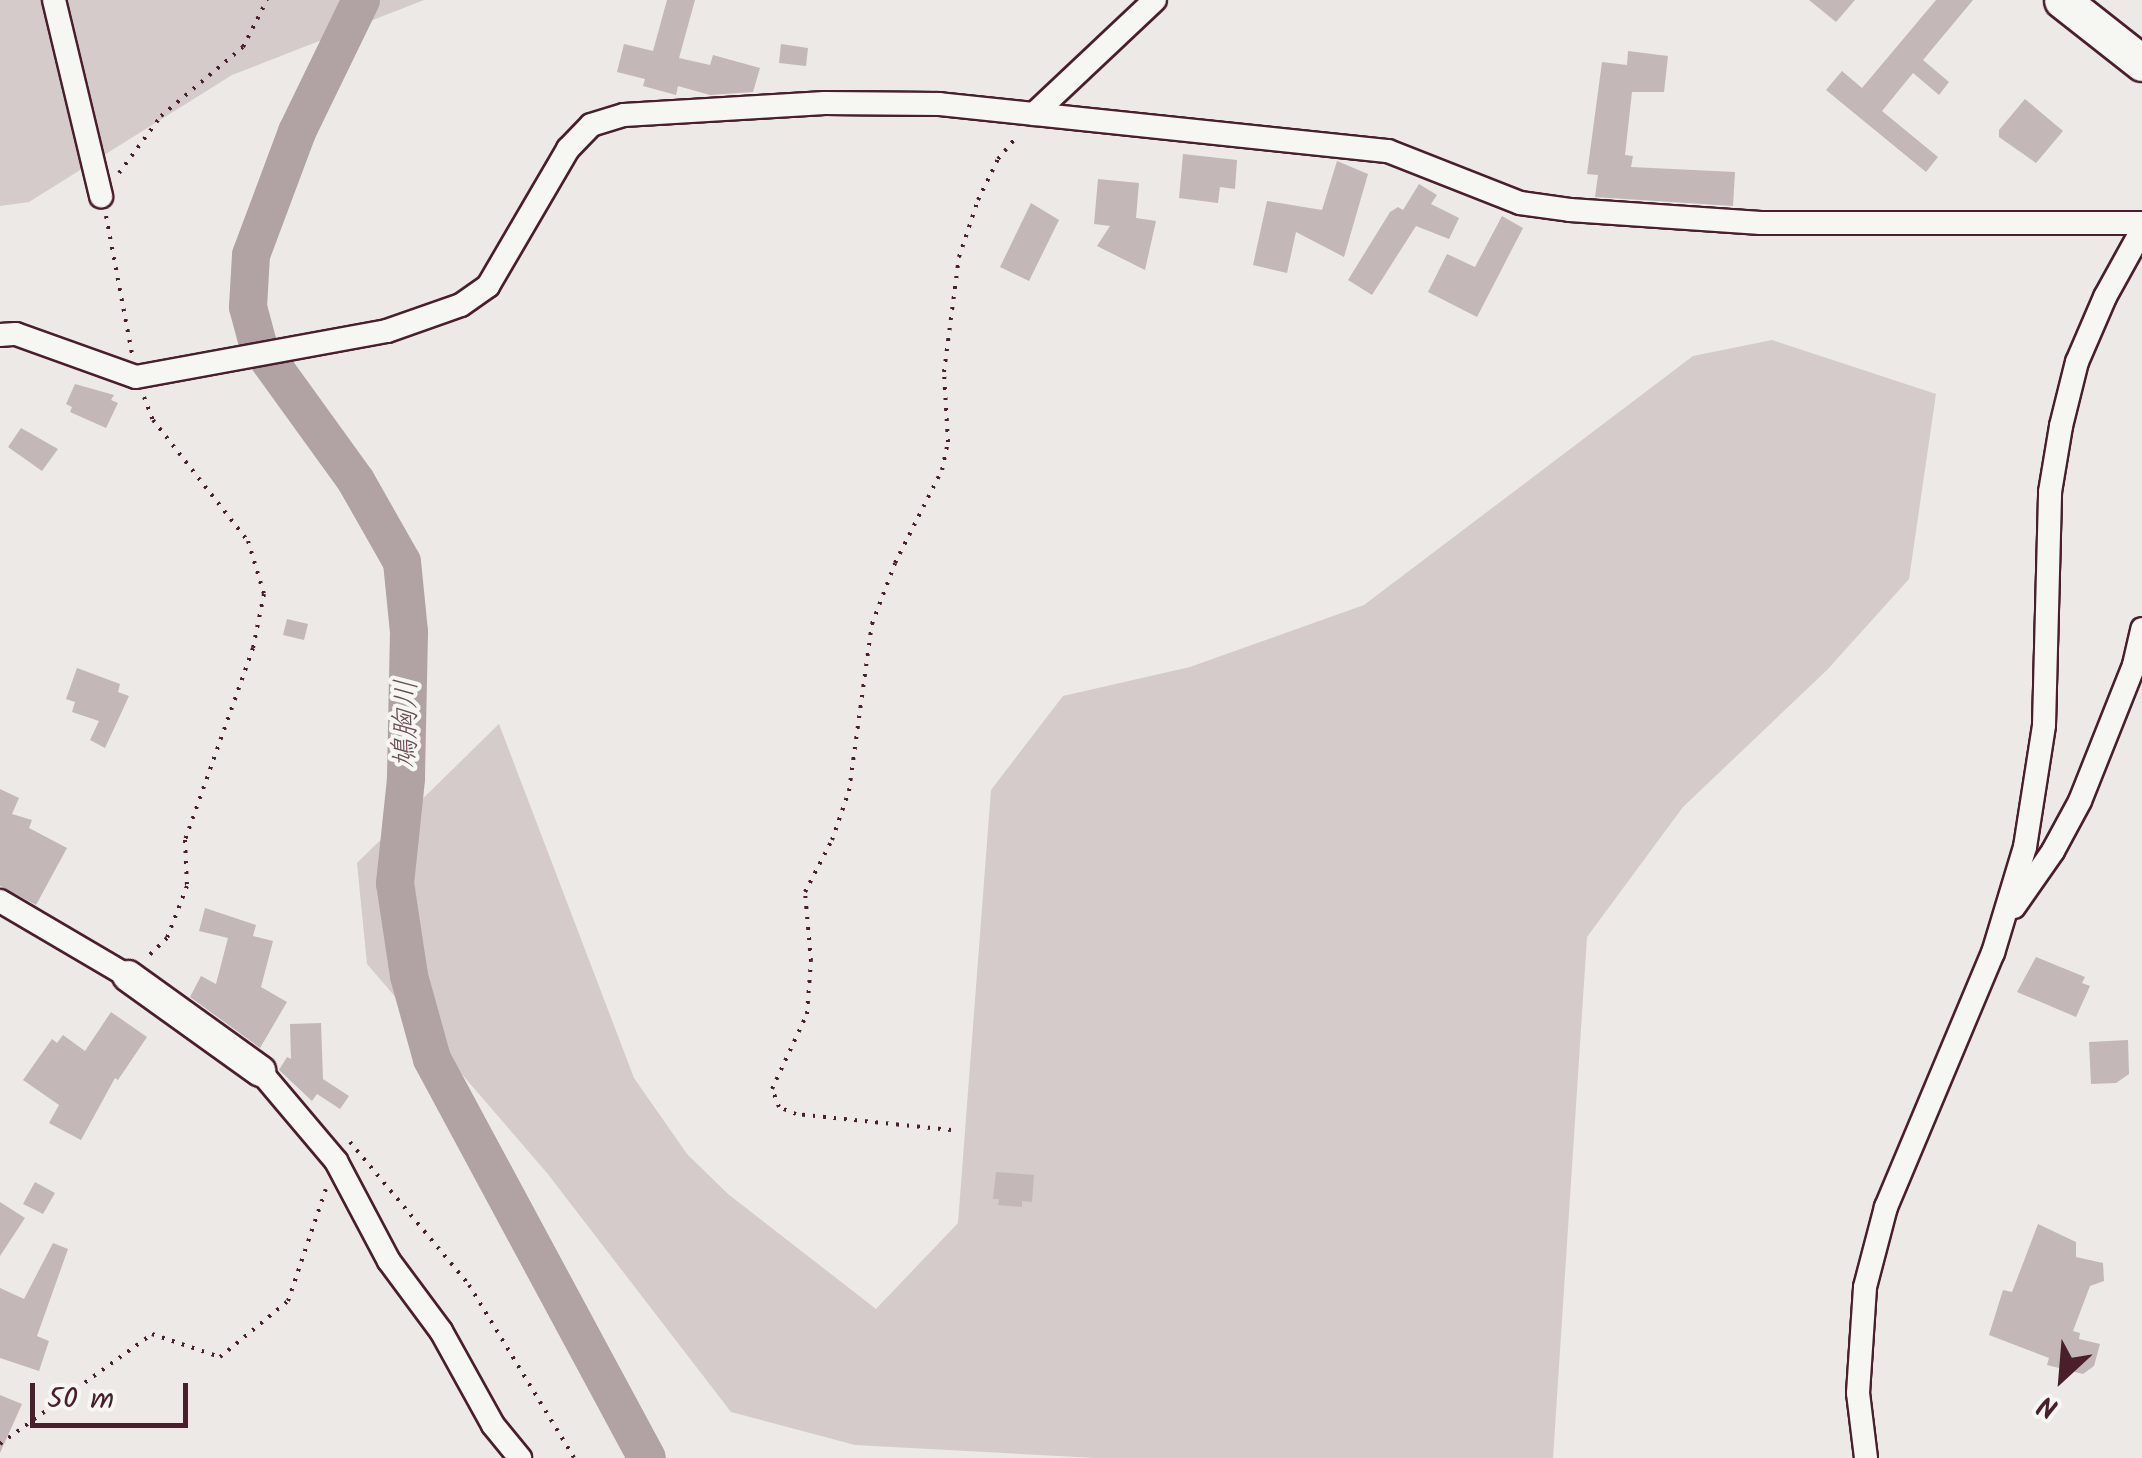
<!DOCTYPE html>
<meta charset="utf-8">
<style>
body{margin:0}
#map{position:relative;width:2142px;height:1458px;overflow:hidden;background:#ece9e6;font-family:Kalam,"Klee One",sans-serif}
div>[style]{position:absolute}
[style*='--x']{left:calc(var(--x)*1px);top:calc(var(--y)*1px);width:calc(var(--w)*1px);rotate:calc(var(--a)*1deg)}
.green>*{inset:0;background:#d4cbca}
.river>*{height:38px;margin:-19px;padding:0 19px;transform-origin:19px;border-radius:19px;background:#b1a2a3}
.building>*{inset:0;background:#c4b7b7}
.path>*{height:4px;margin-top:-2px;transform-origin:0;background:repeating-linear-gradient(90deg,#4a1f2b 0 2.5px,transparent 0 10.5px)}
.roads{filter:drop-shadow(2px 0 #4a1f2b) drop-shadow(-2px 0 #4a1f2b) drop-shadow(0 2px #4a1f2b) drop-shadow(0 -2px #4a1f2b)}
.minor>*{height:22px;margin:-11px;padding:0 11px;transform-origin:11px;border-radius:11px;background:#f6f6f2}
.major>*{height:30px;margin:-15px;padding:0 15px;transform-origin:15px;border-radius:15px;background:#f6f6f2}
.highway>*{height:35px;margin:-17.5px;padding:0 17.5px;transform-origin:17.5px;border-radius:17.5px;background:#f6f6f2}
span{translate:-50% -50%;white-space:nowrap;text-align:center;line-height:1.15;-webkit-text-stroke:8px #f6f6f2;paint-order:stroke}
.water-label{font-size:30px;color:#6e4d55;font-style:italic}
.north{position:absolute;left:2012px;top:1328px;width:100px;height:100px;-webkit-text-stroke:8px #f6f6f2;paint-order:stroke;rotate:206deg;font-size:28px;font-weight:700;line-height:40px;text-align:center;color:#4a1f2b}
.north::after{content:'';display:block;margin:auto;width:35px;height:45px;background:#4a1f2b;clip-path:polygon(50% 0,100% 100%,50% 72%,0 100%)}
.scale{position:absolute;left:30px;top:1383px;width:158px;height:45px;box-sizing:border-box;border:5px solid #4a1f2b;border-top:0;padding-left:12px;font-size:30px;line-height:35px;white-space:nowrap;color:#4a1f2b;-webkit-text-stroke:8px #f6f6f2;paint-order:stroke}
</style>
<div id="map">
<div class="green">
<div style="clip-path:polygon(0 0,424px 0,232px 75px,29px 202px,0 206px)"></div>
<div style="clip-path:polygon(1772px 340px,1936px 394px,1909px 579px,1827px 670px,1683px 807px,1587px 937px,1553px 1458px,1096px 1458px,855px 1445px,731px 1412px,547px 1173px,367px 964px,357px 863px,499px 724px,634px 1078px,687px 1154px,728px 1194px,876px 1309px,958px 1223px,991px 790px,1063px 696px,1190px 667px,1364px 605px,1693px 356px)"></div>
</div>
<div class="river">
<div style="--x:361;--y:0;--w:147;--a:115.9"></div>
<div style="--x:297;--y:132;--w:131;--a:110.5"></div>
<div style="--x:251;--y:255;--w:52;--a:93.3"></div>
<div style="--x:248;--y:307;--w:39;--a:75"></div>
<div style="--x:258;--y:345;--w:168;--a:54.2"></div>
<div style="--x:356;--y:481;--w:93;--a:60.4"></div>
<div style="--x:402;--y:562;--w:70;--a:84.3"></div>
<div style="--x:409;--y:632;--w:147;--a:91.2"></div>
<div style="--x:406;--y:779;--w:105;--a:96"></div>
<div style="--x:395;--y:883;--w:94;--a:81.4"></div>
<div style="--x:409;--y:976;--w:86;--a:74.5"></div>
<div style="--x:432;--y:1059;--w:453;--a:61.7"></div>
</div>
<div class="building">
<div style="clip-path:polygon(667px 0,695px 0,679px 58px,710px 65px,713px 55px,760px 68px,753px 92px,710px 95px,678px 86px,676px 95px,643px 86px,645px 79px,617px 72px,624px 44px,653px 51px)"></div>
<div style="clip-path:polygon(1809px 0,1855px 0,1836px 22px)"></div>
<div style="clip-path:polygon(1936px 0,1973px 0,1923px 60px,1949px 82px,1939px 95px,1913px 73px,1882px 111px,1938px 157px,1926px 172px,1826px 90px,1842px 71px,1862px 88px)"></div>
<div style="clip-path:polygon(781px 44px,808px 48px,806px 66px,779px 63px)"></div>
<div style="clip-path:polygon(1628px 51px,1668px 56px,1664px 92px,1632px 92px,1625px 155px,1633px 156px,1631px 167px,1735px 172px,1733px 206px,1595px 197px,1598px 175px,1587px 174px,1602px 62px,1627px 65px)"></div>
<div style="clip-path:polygon(2025px 99px,2063px 131px,2036px 163px,1999px 137px,1999px 130px)"></div>
<div style="clip-path:polygon(1183px 154px,1237px 160px,1235px 189px,1220px 187px,1218px 203px,1179px 198px)"></div>
<div style="clip-path:polygon(1337px 161px,1368px 174px,1344px 257px,1296px 232px,1287px 273px,1253px 265px,1267px 201px,1322px 210px)"></div>
<div style="clip-path:polygon(1098px 179px,1139px 183px,1136px 218px,1156px 221px,1145px 270px,1097px 246px,1110px 226px,1094px 224px)"></div>
<div style="clip-path:polygon(1419px 184px,1437px 195px,1431px 204px,1459px 218px,1449px 239px,1416px 226px,1372px 295px,1348px 280px,1390px 212px,1398px 207px,1403px 210px)"></div>
<div style="clip-path:polygon(1031px 203px,1059px 220px,1029px 281px,1000px 267px)"></div>
<div style="clip-path:polygon(1502px 216px,1523px 228px,1477px 317px,1428px 292px,1447px 254px,1475px 267px)"></div>
<div style="clip-path:polygon(75px 384px,114px 395px,111px 400px,118px 403px,106px 428px,70px 412px,72px 407px,66px 404px)"></div>
<div style="clip-path:polygon(21px 428px,58px 449px,42px 471px,8px 447px)"></div>
<div style="clip-path:polygon(287px 619px,308px 624px,304px 640px,283px 635px)"></div>
<div style="clip-path:polygon(77px 668px,120px 684px,118px 692px,129px 696px,105px 748px,90px 740px,99px 721px,72px 712px,75px 702px,66px 699px)"></div>
<div style="clip-path:polygon(0 789px,19px 798px,12px 814px,32px 820px,29px 828px,67px 848px,36px 905px,0 886px)"></div>
<div style="clip-path:polygon(205px 908px,256px 925px,253px 936px,273px 941px,261px 987px,287px 1002px,260px 1048px,190px 997px,201px 976px,216px 984px,228px 938px,199px 931px)"></div>
<div style="clip-path:polygon(2036px 957px,2085px 977px,2082px 983px,2090px 986px,2076px 1017px,2017px 992px)"></div>
<div style="clip-path:polygon(111px 1012px,147px 1037px,118px 1080px,115px 1078px,81px 1140px,49px 1123px,59px 1105px,23px 1080px,52px 1039px,57px 1043px,63px 1035px,85px 1051px)"></div>
<div style="clip-path:polygon(321px 1023px,323px 1079px,349px 1096px,340px 1109px,317px 1094px,312px 1101px,279px 1070px,287px 1057px,291px 1059px,290px 1024px)"></div>
<div style="clip-path:polygon(2128px 1040px,2129px 1074px,2116px 1083px,2091px 1084px,2089px 1042px)"></div>
<div style="clip-path:polygon(996px 1172px,1034px 1175px,1032px 1202px,1022px 1201px,1022px 1207px,998px 1205px,999px 1199px,993px 1199px)"></div>
<div style="clip-path:polygon(35px 1182px,55px 1193px,43px 1214px,23px 1204px)"></div>
<div style="clip-path:polygon(0 1202px,25px 1218px,0 1256px)"></div>
<div style="clip-path:polygon(2038px 1224px,2076px 1242px,2076px 1257px,2103px 1263px,2104px 1281px,2090px 1286px,2073px 1331px,2080px 1333px,2079px 1339px,2100px 1344px,2094px 1366px,2083px 1374px,2047px 1365px,2049px 1358px,1989px 1335px,2003px 1290px,2012px 1292px)"></div>
<div style="clip-path:polygon(53px 1243px,68px 1249px,37px 1336px,49px 1341px,39px 1371px,0 1358px,0 1288px,24px 1299px)"></div>
<div style="clip-path:polygon(0 1395px,22px 1404px,0 1453px)"></div>
</div>
<div class="path">
<div style="--x:119;--y:173;--w:71;--a:-53.6"></div>
<div style="--x:161;--y:116;--w:107;--a:-40.1"></div>
<div style="--x:243;--y:47;--w:53;--a:-62.9"></div>
<div style="--x:106;--y:216;--w:140;--a:79.3"></div>
<div style="--x:144;--y:397;--w:25;--a:69"></div>
<div style="--x:153;--y:420;--w:154;--a:51.9"></div>
<div style="--x:248;--y:541;--w:55;--a:73.2"></div>
<div style="--x:264;--y:594;--w:55;--a:101.5"></div>
<div style="--x:253;--y:648;--w:204;--a:109.5"></div>
<div style="--x:185;--y:840;--w:46;--a:87.5"></div>
<div style="--x:187;--y:886;--w:56;--a:111"></div>
<div style="--x:167;--y:938;--w:30;--a:136"></div>
<div style="--x:951;--y:1130;--w:156;--a:-174.1"></div>
<div style="--x:796;--y:1114;--w:18;--a:-158"></div>
<div style="--x:779;--y:1107;--w:19;--a:-111"></div>
<div style="--x:772;--y:1089;--w:83;--a:-65"></div>
<div style="--x:807;--y:1014;--w:53;--a:-85.7"></div>
<div style="--x:811;--y:961;--w:69;--a:-95"></div>
<div style="--x:805;--y:892;--w:59;--a:-62.6"></div>
<div style="--x:832;--y:840;--w:52;--a:-70.9"></div>
<div style="--x:849;--y:791;--w:169;--a:-82.2"></div>
<div style="--x:872;--y:624;--w:65;--a:-69.3"></div>
<div style="--x:895;--y:563;--w:104;--a:-63.2"></div>
<div style="--x:942;--y:470;--w:29;--a:-78"></div>
<div style="--x:948;--y:442;--w:70;--a:-93.3"></div>
<div style="--x:944;--y:372;--w:116;--a:-82.6"></div>
<div style="--x:959;--y:257;--w:60;--a:-71.6"></div>
<div style="--x:978;--y:200;--w:46;--a:-64"></div>
<div style="--x:998;--y:159;--w:30;--a:-50"></div>
<div style="--x:350;--y:1142;--w:186;--a:50.2"></div>
<div style="--x:469;--y:1285;--w:202;--a:58.7"></div>
<div style="--x:0;--y:1444;--w:188;--a:-35.9"></div>
<div style="--x:152;--y:1334;--w:72;--a:18.7"></div>
<div style="--x:220;--y:1357;--w:88;--a:-39.5"></div>
<div style="--x:288;--y:1301;--w:118;--a:-71.3"></div>
</div>
<div class="roads">
<div class="minor">
<div style="--x:54;--y:0;--w:202;--a:76.5"></div>
<div style="--x:1034;--y:114;--w:166;--a:-43.3"></div>
<div style="--x:0;--y:335;--w:16;--a:-4"></div>
<div style="--x:16;--y:334;--w:127;--a:19.7"></div>
<div style="--x:136;--y:377;--w:255;--a:-10.4"></div>
<div style="--x:387;--y:331;--w:78;--a:-19.4"></div>
<div style="--x:461;--y:305;--w:33;--a:-35"></div>
<div style="--x:488;--y:286;--w:159;--a:-59.7"></div>
<div style="--x:568;--y:149;--w:33;--a:-46"></div>
<div style="--x:591;--y:125;--w:34;--a:-17"></div>
<div style="--x:624;--y:115;--w:201;--a:-3.4"></div>
<div style="--x:825;--y:103;--w:114;--a:0.5"></div>
<div style="--x:939;--y:104;--w:451;--a:6"></div>
<div style="--x:1388;--y:151;--w:142;--a:21.5"></div>
<div style="--x:1520;--y:203;--w:50;--a:8"></div>
<div style="--x:1570;--y:210;--w:191;--a:3.9"></div>
<div style="--x:1761;--y:223;--w:381;--a:0"></div>
<div style="--x:0;--y:901;--w:148;--a:30.4"></div>
<div style="--x:2014;--y:907;--w:68;--a:-55.1"></div>
<div style="--x:2053;--y:851;--w:57;--a:-61.6"></div>
<div style="--x:2080;--y:801;--w:146;--a:-68.3"></div>
<div style="--x:2134;--y:665;--w:37;--a:-77"></div>
<div style="--x:260;--y:1071;--w:118;--a:49.8"></div>
<div style="--x:336;--y:1161;--w:113;--a:62.1"></div>
<div style="--x:389;--y:1261;--w:87;--a:53.4"></div>
<div style="--x:441;--y:1331;--w:107;--a:61"></div>
<div style="--x:493;--y:1425;--w:43;--a:50.7"></div>
<div style="--x:1866;--y:1458;--w:65;--a:-97"></div>
<div style="--x:1858;--y:1393;--w:106;--a:-86.2"></div>
<div style="--x:1865;--y:1287;--w:83;--a:-75.3"></div>
<div style="--x:1886;--y:1207;--w:276;--a:-67.2"></div>
<div style="--x:1993;--y:953;--w:111;--a:-73.2"></div>
<div style="--x:2025;--y:847;--w:123;--a:-81.1"></div>
<div style="--x:2044;--y:725;--w:233;--a:-88.5"></div>
<div style="--x:2050;--y:492;--w:67;--a:-80.5"></div>
<div style="--x:2061;--y:426;--w:66;--a:-76"></div>
<div style="--x:2077;--y:362;--w:71;--a:-66.7"></div>
<div style="--x:2105;--y:297;--w:77;--a:-61.1"></div>
</div>
<div class="major">
<div style="--x:128;--y:976;--w:163;--a:35.7"></div>
</div>
<div class="highway">
<div style="--x:2062;--y:0;--w:102;--a:38.2"></div>
</div>
</div>
<div class="water-label">
<span style="left:407px;top:724px;rotate:-89deg">鳩胸川</span>
</div>
<div class="north">N</div>
<div class="scale">50 m</div>
</div>
